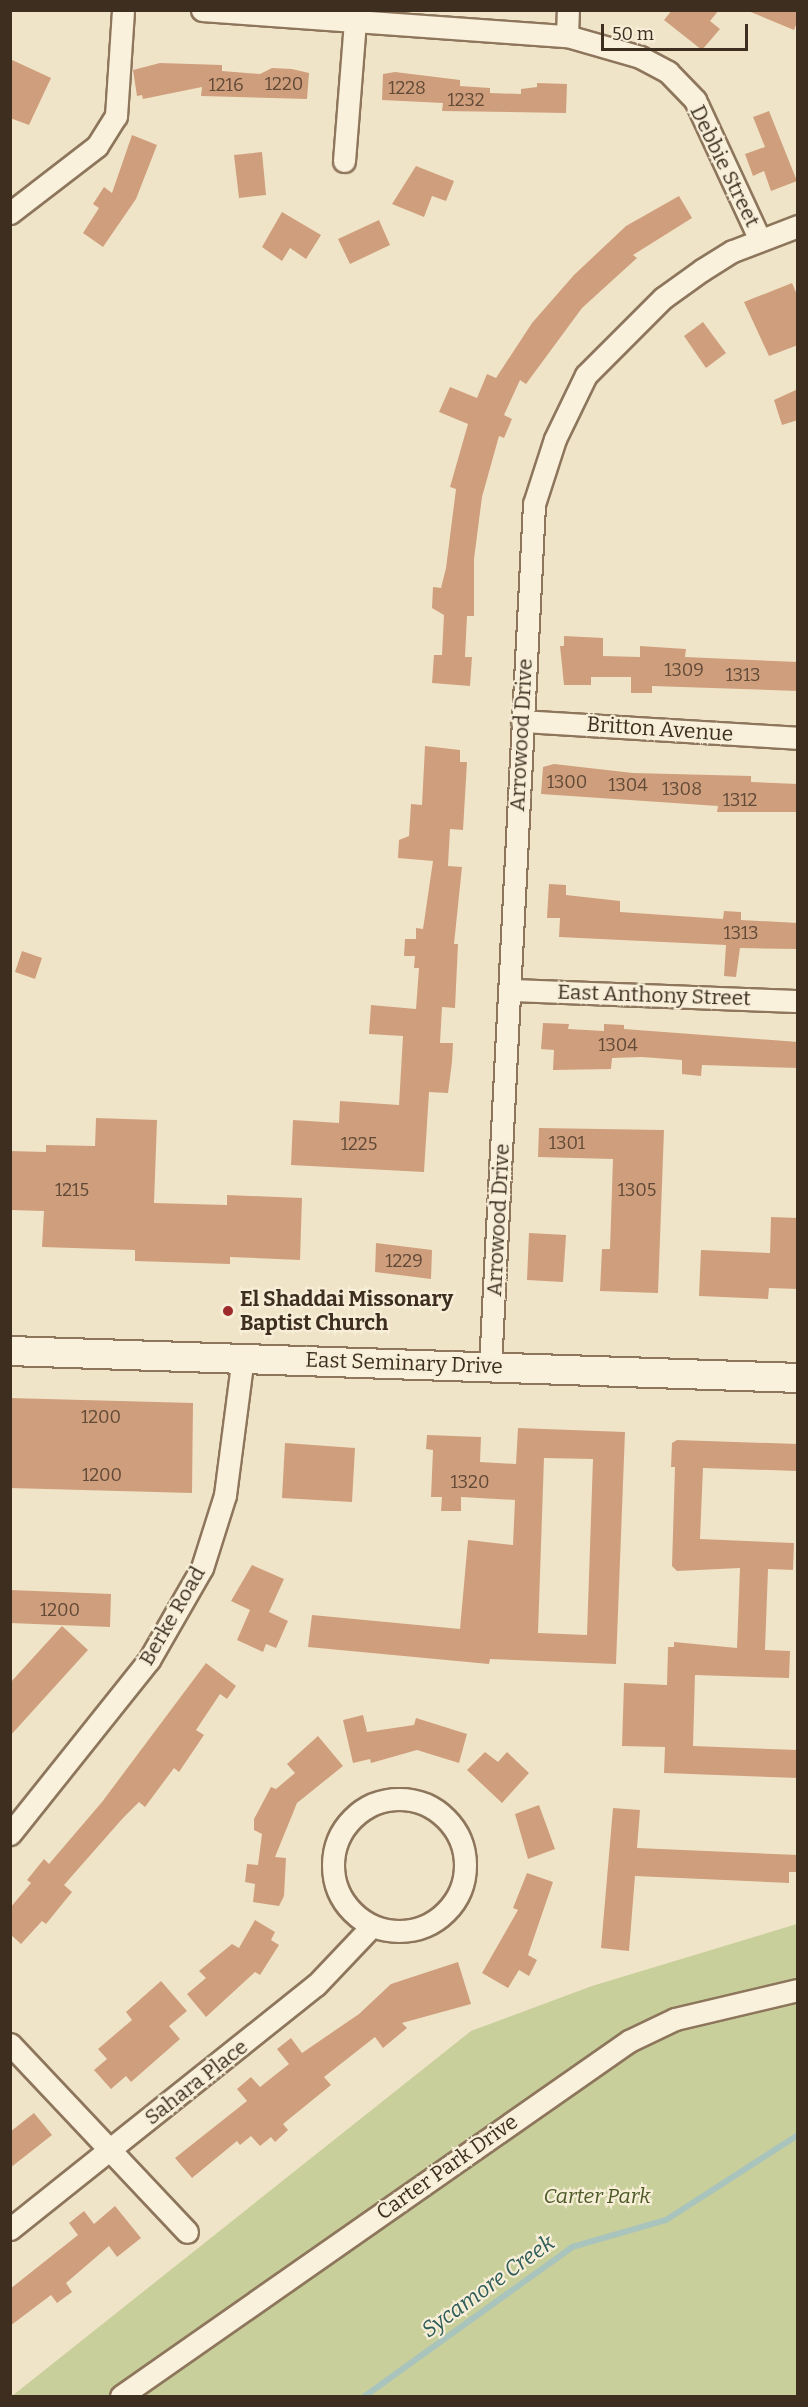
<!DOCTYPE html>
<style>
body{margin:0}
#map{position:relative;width:808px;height:2407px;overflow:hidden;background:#f0e4c8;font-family:Bitter,serif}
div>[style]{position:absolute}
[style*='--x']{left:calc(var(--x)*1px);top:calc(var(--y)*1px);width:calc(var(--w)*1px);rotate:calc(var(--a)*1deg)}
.green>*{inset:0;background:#c9cf9b}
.stream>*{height:6px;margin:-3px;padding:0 3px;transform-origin:3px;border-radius:3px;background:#a9c4bc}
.building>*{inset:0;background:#cf9f7d}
.roads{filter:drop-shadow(2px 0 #8d765c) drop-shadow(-2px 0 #8d765c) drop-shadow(0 2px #8d765c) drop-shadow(0 -2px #8d765c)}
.street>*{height:21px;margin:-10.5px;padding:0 10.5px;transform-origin:10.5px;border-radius:10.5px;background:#faf1dc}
.street>.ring{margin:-10.5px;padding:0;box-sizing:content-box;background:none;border:21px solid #faf1dc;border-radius:50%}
.secondary>*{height:28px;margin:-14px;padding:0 14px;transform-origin:14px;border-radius:14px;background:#faf1dc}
.dots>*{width:16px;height:16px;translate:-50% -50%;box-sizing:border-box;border:3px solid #f7eed8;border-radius:50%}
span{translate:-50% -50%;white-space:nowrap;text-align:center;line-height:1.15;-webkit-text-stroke:4.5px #f7eed8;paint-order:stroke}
.number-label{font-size:18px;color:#624a37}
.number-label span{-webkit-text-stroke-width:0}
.street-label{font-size:21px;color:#3d2e20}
.poi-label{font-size:21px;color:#3d2e20;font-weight:700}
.left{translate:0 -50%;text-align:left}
.park-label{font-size:21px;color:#4d5a26;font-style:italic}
.water-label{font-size:22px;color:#2f5d5a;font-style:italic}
.frame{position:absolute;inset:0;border:12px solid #3d2e20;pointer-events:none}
.scale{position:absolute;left:601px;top:24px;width:147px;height:27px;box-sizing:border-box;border:3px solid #3d2e20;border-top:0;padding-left:8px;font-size:18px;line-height:21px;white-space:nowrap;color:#3d2e20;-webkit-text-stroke:4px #f7eed8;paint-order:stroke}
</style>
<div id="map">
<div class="green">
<div style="clip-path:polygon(797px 1924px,797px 2396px,12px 2396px,471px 2031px,592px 1986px)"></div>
</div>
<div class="stream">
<div style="--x:365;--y:2396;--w:255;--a:-35.7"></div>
<div style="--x:572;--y:2247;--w:98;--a:-16"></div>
<div style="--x:666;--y:2220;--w:157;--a:-32.8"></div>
</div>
<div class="building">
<div style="clip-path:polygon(672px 10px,719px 10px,710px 21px,720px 29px,702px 50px,664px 20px)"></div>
<div style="clip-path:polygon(746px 10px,798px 10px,798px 20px,794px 30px)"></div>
<div style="clip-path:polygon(10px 59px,51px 78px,29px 125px,10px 118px)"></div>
<div style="clip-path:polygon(160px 63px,222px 65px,222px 71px,260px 74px,272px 68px,292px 69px,309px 73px,307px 99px,201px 96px,202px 87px,143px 99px,142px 95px,137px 96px,133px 70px)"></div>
<div style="clip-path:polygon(395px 72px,460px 80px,460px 86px,490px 88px,490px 93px,521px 94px,521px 89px,537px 87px,537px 83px,567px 84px,566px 113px,442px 111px,443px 103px,382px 100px,383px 74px)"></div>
<div style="clip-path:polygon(769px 111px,797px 181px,771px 191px,764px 171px,753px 176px,745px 154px,765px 147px,753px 117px)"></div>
<div style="clip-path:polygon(132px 135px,157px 145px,136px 199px,103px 247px,83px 233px,99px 208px,93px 204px,104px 187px,112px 193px)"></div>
<div style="clip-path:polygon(262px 152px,266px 195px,239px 198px,234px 155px)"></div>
<div style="clip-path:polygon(416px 166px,454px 181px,446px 201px,432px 196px,424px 217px,392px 204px)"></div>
<div style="clip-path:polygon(679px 196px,692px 218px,633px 255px,637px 258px,582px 308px,526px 384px,520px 380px,504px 415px,512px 419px,504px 438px,499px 436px,482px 497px,474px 559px,474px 616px,467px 616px,465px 657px,472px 657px,470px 686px,432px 683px,434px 655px,442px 655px,444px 615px,432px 608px,433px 587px,441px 588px,446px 568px,456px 489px,450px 487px,468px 424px,439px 412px,450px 387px,477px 398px,487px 374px,496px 378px,532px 323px,574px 275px,626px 226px)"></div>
<div style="clip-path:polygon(282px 212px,321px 235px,306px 259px,290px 248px,282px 261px,262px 247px)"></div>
<div style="clip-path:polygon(379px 220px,390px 245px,350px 264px,338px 239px)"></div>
<div style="clip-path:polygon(792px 283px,798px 297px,798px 345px,769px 356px,744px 302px)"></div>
<div style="clip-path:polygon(703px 322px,726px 353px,706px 368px,684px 336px)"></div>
<div style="clip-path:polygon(798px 389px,798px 420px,782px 425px,774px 400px)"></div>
<div style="clip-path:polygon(564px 636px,603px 638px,603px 656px,640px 657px,640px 646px,686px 649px,685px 657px,798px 662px,798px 691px,652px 686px,652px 693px,631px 693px,631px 677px,591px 677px,591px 685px,564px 685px,560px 646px,564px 646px)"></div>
<div style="clip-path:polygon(425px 746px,460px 750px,460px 762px,467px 762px,463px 830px,450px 829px,448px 866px,462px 867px,454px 944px,458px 944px,455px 1008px,442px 1007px,440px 1043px,453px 1043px,452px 1062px,448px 1093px,429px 1092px,424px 1172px,291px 1165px,293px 1120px,339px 1123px,340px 1101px,399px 1105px,403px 1036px,369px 1034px,371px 1005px,416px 1009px,419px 968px,414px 968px,415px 956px,404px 956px,405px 939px,416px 939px,416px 928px,423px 929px,433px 861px,398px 858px,399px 840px,409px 836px,411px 804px,422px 805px)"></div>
<div style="clip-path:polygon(554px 764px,633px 773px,751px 776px,751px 782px,798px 784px,798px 812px,717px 812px,718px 806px,541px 794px,543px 767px)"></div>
<div style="clip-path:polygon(549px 884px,566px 885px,566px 895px,620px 901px,620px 912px,723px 919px,724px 911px,741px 912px,741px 920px,798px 923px,798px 949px,740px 948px,736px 977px,724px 976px,726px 945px,559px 937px,560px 918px,547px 918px)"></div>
<div style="clip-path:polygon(22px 951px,42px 958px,35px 979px,15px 972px)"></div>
<div style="clip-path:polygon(543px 1023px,569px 1024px,568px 1029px,604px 1031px,604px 1024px,624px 1025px,624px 1029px,798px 1042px,798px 1068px,702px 1065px,701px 1076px,682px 1074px,682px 1060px,642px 1057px,612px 1058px,611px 1069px,553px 1070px,554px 1050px,541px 1049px)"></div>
<div style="clip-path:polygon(96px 1118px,157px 1120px,154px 1203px,227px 1205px,227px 1195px,302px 1198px,300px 1260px,230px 1257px,230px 1264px,135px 1261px,135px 1250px,42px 1247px,44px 1211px,10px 1210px,10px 1151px,46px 1152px,46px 1145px,95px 1146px)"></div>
<div style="clip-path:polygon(539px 1128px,664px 1130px,658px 1293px,600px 1291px,602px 1249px,610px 1249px,613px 1159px,538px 1157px)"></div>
<div style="clip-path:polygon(771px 1217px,798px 1218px,798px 1289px,769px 1288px,768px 1299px,699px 1296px,701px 1250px,770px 1253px)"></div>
<div style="clip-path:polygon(529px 1233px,566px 1235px,563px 1282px,527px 1280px)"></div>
<div style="clip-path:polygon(376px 1243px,432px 1250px,431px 1279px,375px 1272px)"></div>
<div style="clip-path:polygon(10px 1398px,193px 1403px,192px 1493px,10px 1488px)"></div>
<div style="clip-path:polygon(evenodd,518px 1428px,625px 1432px,616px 1664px,490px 1659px,489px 1664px,308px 1647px,312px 1615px,460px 1629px,468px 1540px,513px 1545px,515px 1500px,461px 1497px,461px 1511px,441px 1511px,442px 1497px,431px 1497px,433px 1450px,426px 1449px,427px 1435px,481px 1437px,480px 1462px,516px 1464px,518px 1428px,544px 1458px,593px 1459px,587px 1635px,538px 1633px,544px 1458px)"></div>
<div style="clip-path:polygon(677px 1440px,798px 1444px,798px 1471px,703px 1468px,700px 1539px,794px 1543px,793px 1570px,768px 1569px,765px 1650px,790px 1651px,789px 1678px,695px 1675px,693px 1746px,798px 1750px,798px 1778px,664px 1773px,665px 1747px,622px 1746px,624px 1683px,667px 1685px,668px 1647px,674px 1647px,674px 1642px,737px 1648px,740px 1568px,677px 1571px,672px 1566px,675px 1467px,671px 1467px,672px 1443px)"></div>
<div style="clip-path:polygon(285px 1443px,355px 1448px,352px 1502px,282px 1498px)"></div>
<div style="clip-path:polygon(252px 1565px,284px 1579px,269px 1612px,288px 1621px,276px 1648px,266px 1644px,263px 1652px,237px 1640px,250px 1610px,231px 1601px)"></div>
<div style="clip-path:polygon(10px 1590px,111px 1594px,110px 1627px,10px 1623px)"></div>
<div style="clip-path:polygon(62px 1626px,88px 1650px,10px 1736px,10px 1683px)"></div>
<div style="clip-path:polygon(206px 1663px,236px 1686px,227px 1699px,220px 1694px,196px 1730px,204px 1735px,179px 1772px,174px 1768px,145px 1807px,139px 1802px,123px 1818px,64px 1885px,72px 1892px,46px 1924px,42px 1921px,21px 1944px,10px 1934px,10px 1908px,31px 1883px,27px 1880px,44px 1859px,49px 1864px,102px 1802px)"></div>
<div style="clip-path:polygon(363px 1715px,367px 1732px,414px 1725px,416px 1718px,467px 1734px,459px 1763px,417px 1750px,371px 1763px,370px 1759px,353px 1763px,343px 1720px)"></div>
<div style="clip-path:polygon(318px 1736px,343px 1766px,297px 1803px,275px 1857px,286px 1858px,284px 1896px,279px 1906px,253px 1902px,255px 1884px,245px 1882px,247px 1864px,258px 1865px,262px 1834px,254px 1830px,254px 1819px,271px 1787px,276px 1789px,295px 1773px,287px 1764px)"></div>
<div style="clip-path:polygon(485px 1752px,498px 1762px,507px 1752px,529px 1773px,502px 1803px,467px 1770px)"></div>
<div style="clip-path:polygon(539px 1805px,555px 1849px,528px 1859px,515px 1814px)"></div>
<div style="clip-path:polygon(613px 1808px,640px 1810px,637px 1848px,798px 1855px,798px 1872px,789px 1872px,789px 1883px,635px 1876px,629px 1951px,601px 1948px)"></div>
<div style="clip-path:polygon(527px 1873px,553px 1882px,528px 1955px,537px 1960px,529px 1976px,519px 1970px,508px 1988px,482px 1973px,518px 1910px,513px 1908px)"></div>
<div style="clip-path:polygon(255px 1920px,275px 1932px,271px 1940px,279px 1945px,260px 1975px,255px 1972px,206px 2017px,187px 1994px,206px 1978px,199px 1971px,232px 1944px,239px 1948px)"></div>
<div style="clip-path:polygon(458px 1962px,471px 2004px,402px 2023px,407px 2028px,383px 2048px,375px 2037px,324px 2077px,331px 2085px,283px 2124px,288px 2130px,275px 2142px,271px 2137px,260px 2146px,251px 2136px,240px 2145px,237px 2141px,192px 2178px,175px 2158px,247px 2101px,237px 2089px,251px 2077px,260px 2087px,289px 2064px,277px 2049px,291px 2038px,302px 2053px,359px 2014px,391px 1984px)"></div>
<div style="clip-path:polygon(161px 1981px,187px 2011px,169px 2026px,180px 2039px,131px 2082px,126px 2076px,111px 2089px,94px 2070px,107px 2059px,98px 2049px,132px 2020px,126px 2012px)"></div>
<div style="clip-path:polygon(34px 2113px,52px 2135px,10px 2168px,10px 2132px)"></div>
<div style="clip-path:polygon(115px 2206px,141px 2238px,117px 2257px,109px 2246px,66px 2283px,72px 2292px,57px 2303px,51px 2295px,10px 2326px,10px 2289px,78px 2235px,69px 2223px,84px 2211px,94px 2224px)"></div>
</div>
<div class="roads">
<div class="street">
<div style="--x:202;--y:10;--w:366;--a:4.1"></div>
<div style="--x:567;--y:36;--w:76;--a:16"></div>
<div style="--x:640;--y:57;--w:32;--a:28"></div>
<div style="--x:668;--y:72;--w:39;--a:46"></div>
<div style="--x:695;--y:100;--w:154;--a:65.1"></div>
<div style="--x:567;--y:36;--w:26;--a:-88"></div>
<div style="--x:344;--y:161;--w:141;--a:-85.5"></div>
<div style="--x:10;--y:213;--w:110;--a:-37.6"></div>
<div style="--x:97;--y:146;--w:36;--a:-58"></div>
<div style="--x:116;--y:116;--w:106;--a:-86.2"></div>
<div style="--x:522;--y:721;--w:277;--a:3.5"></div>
<div style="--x:510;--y:990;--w:288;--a:2.2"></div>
<div style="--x:490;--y:1367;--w:864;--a:-87.08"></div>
<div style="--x:534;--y:504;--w:68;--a:-72.1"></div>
<div style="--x:555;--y:439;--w:71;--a:-64.2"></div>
<div style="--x:586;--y:375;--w:109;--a:-45"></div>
<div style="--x:663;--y:298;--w:48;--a:-35.7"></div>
<div style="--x:702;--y:270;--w:36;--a:-32"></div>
<div style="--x:733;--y:251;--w:70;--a:-21"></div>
<div class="ring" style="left:333px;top:1799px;width:111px;height:111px"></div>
<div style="--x:10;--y:1834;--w:223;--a:-51.4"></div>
<div style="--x:149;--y:1660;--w:106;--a:-60.1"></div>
<div style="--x:202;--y:1568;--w:77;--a:-72.5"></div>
<div style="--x:225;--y:1495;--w:139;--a:-82.6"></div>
<div style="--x:10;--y:2044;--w:258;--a:46.7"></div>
<div style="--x:10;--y:2229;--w:391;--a:-38.6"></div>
<div style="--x:316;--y:1985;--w:81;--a:-46.5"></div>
<div style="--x:121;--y:2396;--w:620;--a:-34.95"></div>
<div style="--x:629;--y:2041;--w:51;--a:-25.6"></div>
<div style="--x:675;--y:2019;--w:126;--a:-13.3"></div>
</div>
<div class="secondary">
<div style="--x:10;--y:1351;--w:788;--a:1.96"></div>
</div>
</div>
<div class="dots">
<div style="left:228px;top:1311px;background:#9e2a2b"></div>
</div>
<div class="number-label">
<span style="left:284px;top:84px">1220</span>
<span style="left:226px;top:85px">1216</span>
<span style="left:407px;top:88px">1228</span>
<span style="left:466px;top:100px">1232</span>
<span style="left:684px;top:670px">1309</span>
<span style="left:743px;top:675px">1313</span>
<span style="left:567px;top:782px">1300</span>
<span style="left:628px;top:785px">1304</span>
<span style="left:682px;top:789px">1308</span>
<span style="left:740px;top:800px">1312</span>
<span style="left:741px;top:933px">1313</span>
<span style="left:618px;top:1045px">1304</span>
<span style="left:567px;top:1143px">1301</span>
<span style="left:359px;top:1144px">1225</span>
<span style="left:72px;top:1190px">1215</span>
<span style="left:637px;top:1190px">1305</span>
<span style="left:404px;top:1261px">1229</span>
<span style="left:101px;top:1417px">1200</span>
<span style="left:102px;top:1475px">1200</span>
<span style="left:470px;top:1482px">1320</span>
<span style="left:60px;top:1610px">1200</span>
</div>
<div class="street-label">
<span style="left:725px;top:166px;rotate:64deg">Debbie Street</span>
<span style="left:660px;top:729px;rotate:4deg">Britton Avenue</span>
<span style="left:521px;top:735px;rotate:-87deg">Arrowood Drive</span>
<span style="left:654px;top:995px;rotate:2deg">East Anthony Street</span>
<span style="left:498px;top:1220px;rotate:-87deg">Arrowood Drive</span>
<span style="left:404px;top:1363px;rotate:2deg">East Seminary Drive</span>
<span style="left:172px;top:1616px;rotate:-60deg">Berke Road</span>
<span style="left:196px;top:2082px;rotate:-38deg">Sahara Place</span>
<span style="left:447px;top:2167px;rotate:-35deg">Carter Park Drive</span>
</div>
<div class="poi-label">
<span class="left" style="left:240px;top:1311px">El Shaddai Missonary<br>Baptist Church</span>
</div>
<div class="park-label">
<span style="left:597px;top:2196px">Carter Park</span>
</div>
<div class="water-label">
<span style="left:488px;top:2286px;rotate:-36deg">Sycamore Creek</span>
</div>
<div class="frame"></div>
<div class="scale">50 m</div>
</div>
